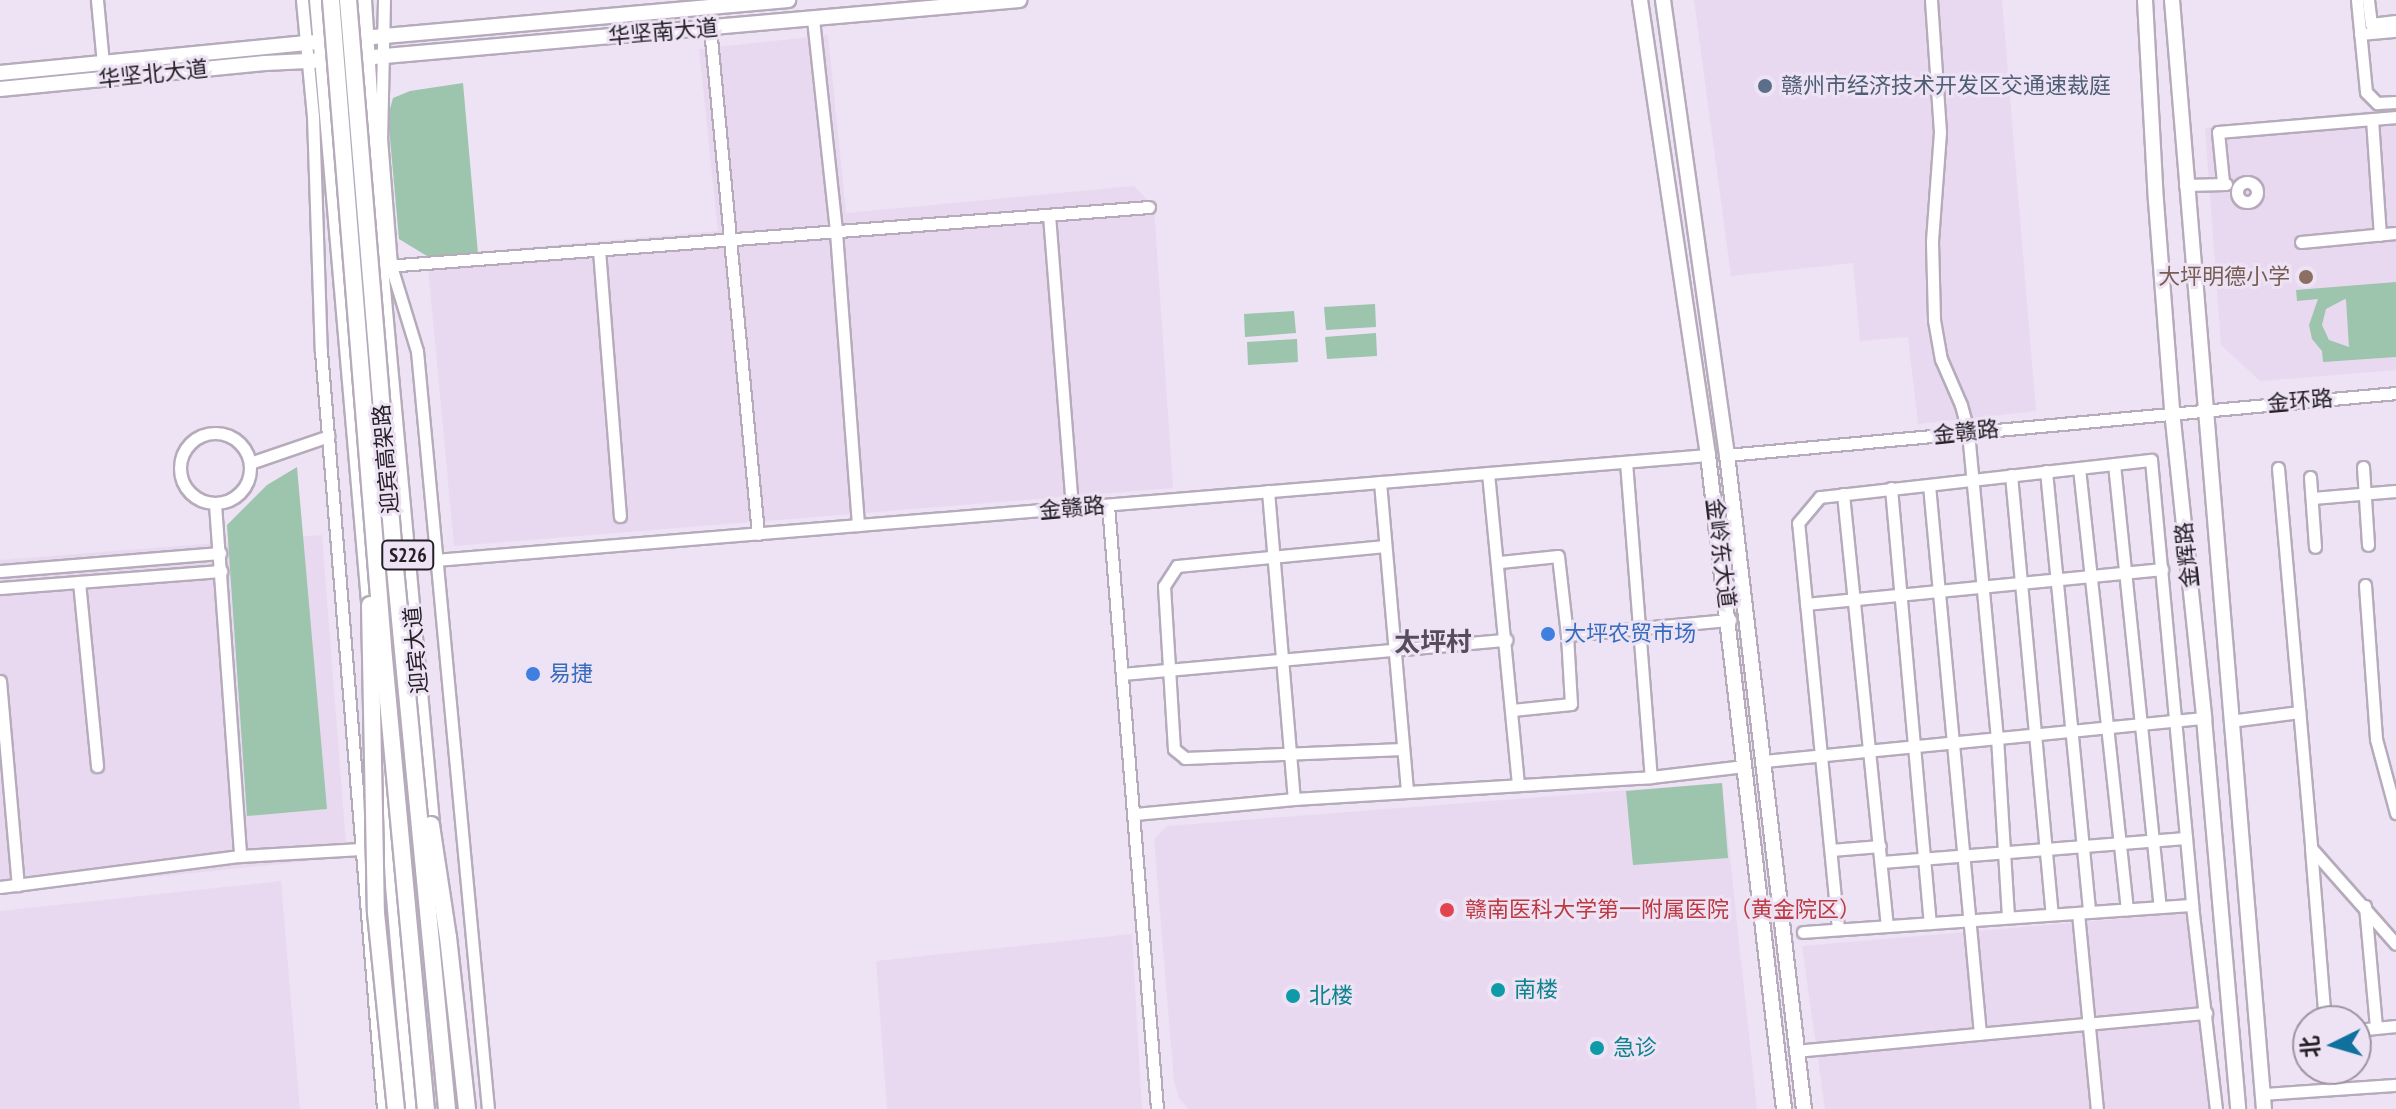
<!DOCTYPE html>
<meta charset="utf-8">
<style>
body{margin:0}
#map{position:relative;width:2396px;height:1109px;overflow:hidden;background:#ede3f4;font-family:"PT Sans Narrow","Noto Sans SC",sans-serif}
div>[style]{position:absolute}
[style*='--x']{left:calc(var(--x)*1px);top:calc(var(--y)*1px);width:calc(var(--w)*1px);rotate:calc(var(--a)*1deg)}
.built>*{inset:0;background:#e8d9f1}
.green>*{inset:0;background:#9dc4ad}
.roads{filter:drop-shadow(2px 0 #b5abbb) drop-shadow(-2px 0 #b5abbb) drop-shadow(0 2px #b5abbb) drop-shadow(0 -2px #b5abbb)}
.minor>*{height:11px;margin:-5.5px;padding:0 5.5px;transform-origin:5.5px;border-radius:5.5px;background:#fff}
.minor>.ring{margin:-5.5px;padding:0;box-sizing:content-box;background:none;border:11px solid #fff;border-radius:50%}
.major>*{height:14px;margin:-7px;padding:0 7px;transform-origin:7px;border-radius:7px;background:#fff}
.bridges{filter:drop-shadow(2px 0 #b5abbb) drop-shadow(-2px 0 #b5abbb) drop-shadow(0 2px #b5abbb) drop-shadow(0 -2px #b5abbb)}
.highway-bridge>*{height:16px;margin:-8px;padding:0 8px;transform-origin:8px;border-radius:8px;background:#fff}
.dots>*{width:22px;height:22px;translate:-50% -50%;box-sizing:border-box;border:4px solid #ede3f4;border-radius:50%}
span{translate:-50% -50%;white-space:nowrap;text-align:center;line-height:1.15;-webkit-text-stroke:6px #ede3f4;paint-order:stroke}
.shield-label span{padding:2px 6px;background:#ede3f4;border:2px solid;border-radius:6px;-webkit-text-stroke-width:0}
.shield-label{font-size:20px;color:#242026;font-weight:700}
.street-label{font-size:22px;color:#242026}
.service-label{font-size:22px;color:#4e5e75}
.left{translate:0 -50%;text-align:left}
.education-label{font-size:22px;color:#785e54}
.right{translate:-100% -50%;text-align:right}
.shop-label{font-size:22px;color:#366cbe}
.health-label{font-size:22px;color:#be3a42}
.culture-label{font-size:22px;color:#0d838f}
.quarter-label{font-size:26px;color:#564d5c;font-weight:700}
.north{position:absolute;left:2292px;top:1005px;width:80px;height:80px;box-sizing:border-box;background:#ede3f4;border:2px solid #9d95a2;border-radius:50%;rotate:265deg;font-size:22px;font-weight:700;line-height:32px;text-align:center;color:#242026}
.north::after{content:'';display:block;margin:auto;width:28px;height:36px;background:#10719e;clip-path:polygon(50% 0,100% 100%,50% 72%,0 100%)}
</style>
<div id="map">
<div class="built">
<div style="clip-path:polygon(1694px 0,2002px 0,2036px 411px,1918px 424px,1908px 337px,1860px 341px,1853px 263px,1731px 276px)"></div>
<div style="clip-path:polygon(828px 35px,846px 213px,1134px 186px,1154px 207px,1173px 488px,454px 546px,427px 256px,718px 231px,699px 49px)"></div>
<div style="clip-path:polygon(2396px 108px,2396px 370px,2260px 381px,2221px 345px,2205px 128px)"></div>
<div style="clip-path:polygon(322px 535px,347px 857px,0 893px,0 560px)"></div>
<div style="clip-path:polygon(1722px 783px,1757px 1109px,1188px 1109px,1179px 1098px,1174px 1082px,1154px 839px,1167px 826px)"></div>
<div style="clip-path:polygon(281px 881px,300px 1109px,0 1109px,0 911px)"></div>
<div style="clip-path:polygon(2200px 912px,2217px 1109px,1825px 1109px,1802px 946px)"></div>
<div style="clip-path:polygon(1132px 934px,1142px 1109px,887px 1109px,876px 961px)"></div>
</div>
<div class="green">
<div style="clip-path:polygon(463px 83px,478px 254px,427px 256px,399px 239px,388px 116px,393px 98px,410px 91px)"></div>
<div style="clip-path:polygon(evenodd,2396px 282px,2396px 357px,2323px 362px,2322px 351px,2312px 339px,2309px 325px,2318px 299px,2297px 301px,2296px 290px,2396px 282px,2345px 299px,2346px 300px,2349px 347px,2329px 340px,2322px 325px,2326px 309px,2345px 299px)"></div>
<div style="clip-path:polygon(1375px 304px,1376px 327px,1326px 330px,1324px 307px)"></div>
<div style="clip-path:polygon(1294px 311px,1296px 333px,1245px 337px,1244px 314px)"></div>
<div style="clip-path:polygon(1376px 333px,1377px 356px,1327px 359px,1325px 337px)"></div>
<div style="clip-path:polygon(1297px 339px,1298px 362px,1248px 365px,1247px 342px)"></div>
<div style="clip-path:polygon(297px 467px,327px 809px,247px 816px,227px 525px,267px 485px)"></div>
<div style="clip-path:polygon(1722px 783px,1728px 858px,1633px 865px,1626px 791px)"></div>
</div>
<div class="roads">
<div class="minor">
<div style="--x:97;--y:0;--w:63;--a:84.6"></div>
<div style="--x:302;--y:0;--w:117;--a:84.6"></div>
<div style="--x:313;--y:116;--w:235;--a:88.1"></div>
<div style="--x:321;--y:351;--w:761;--a:85.32"></div>
<div style="--x:384;--y:0;--w:138;--a:91.2"></div>
<div style="--x:381;--y:138;--w:128;--a:85.5"></div>
<div style="--x:391;--y:266;--w:89;--a:73"></div>
<div style="--x:417;--y:351;--w:761;--a:84.65"></div>
<div style="--x:1931;--y:0;--w:132;--a:86.1"></div>
<div style="--x:1940;--y:132;--w:110;--a:94.2"></div>
<div style="--x:1932;--y:242;--w:78;--a:88.5"></div>
<div style="--x:1934;--y:320;--w:40;--a:80"></div>
<div style="--x:1941;--y:359;--w:50;--a:66.5"></div>
<div style="--x:1961;--y:405;--w:28;--a:75"></div>
<div style="--x:1968;--y:432;--w:306;--a:84.6"></div>
<div style="--x:1997;--y:737;--w:180;--a:86.5"></div>
<div style="--x:2357;--y:0;--w:92;--a:84.4"></div>
<div style="--x:2366;--y:92;--w:16;--a:45"></div>
<div style="--x:2377;--y:103;--w:19;--a:-3"></div>
<div style="--x:2368;--y:0;--w:24;--a:83"></div>
<div style="--x:2371;--y:24;--w:25;--a:-7"></div>
<div style="--x:813;--y:19;--w:214;--a:83.8"></div>
<div style="--x:836;--y:232;--w:294;--a:85.7"></div>
<div style="--x:710;--y:28;--w:508;--a:84.58"></div>
<div style="--x:2360;--y:34;--w:36;--a:-5"></div>
<div style="--x:2372;--y:119;--w:116;--a:86.1"></div>
<div class="ring" style="left:2237px;top:182px;width:9px;height:9px"></div>
<div style="--x:2223;--y:182;--w:50;--a:-95.7"></div>
<div style="--x:2218;--y:132;--w:179;--a:-4.8"></div>
<div style="--x:2185;--y:185;--w:41;--a:-1.4"></div>
<div style="--x:1049;--y:215;--w:294;--a:85.5"></div>
<div style="--x:2301;--y:242;--w:95;--a:-5.4"></div>
<div style="--x:599;--y:250;--w:267;--a:85.5"></div>
<div style="--x:386;--y:266;--w:765;--a:-4.42"></div>
<div class="ring" style="left:180px;top:433px;width:59px;height:59px"></div>
<div style="--x:1727;--y:455;--w:672;--a:-5.29"></div>
<div style="--x:1626;--y:462;--w:316;--a:85.5"></div>
<div style="--x:250;--y:463;--w:83;--a:-18.9"></div>
<div style="--x:2114;--y:464;--w:445;--a:84.1"></div>
<div style="--x:2363;--y:467;--w:78;--a:86.3"></div>
<div style="--x:2079;--y:468;--w:444;--a:83.8"></div>
<div style="--x:2278;--y:468;--w:381;--a:85"></div>
<div style="--x:2311;--y:848;--w:128;--a:48.5"></div>
<div style="--x:2046;--y:471;--w:443;--a:84.4"></div>
<div style="--x:1488;--y:473;--w:313;--a:84.5"></div>
<div style="--x:2011;--y:475;--w:441;--a:84.7"></div>
<div style="--x:2310;--y:477;--w:70;--a:85.9"></div>
<div style="--x:1380;--y:482;--w:311;--a:85"></div>
<div style="--x:1929;--y:485;--w:551;--a:84.69"></div>
<div style="--x:1891;--y:488;--w:437;--a:84.9"></div>
<div style="--x:1268;--y:491;--w:309;--a:85.2"></div>
<div style="--x:1843;--y:494;--w:434;--a:84.2"></div>
<div style="--x:2312;--y:498;--w:84;--a:-4.8"></div>
<div style="--x:215;--y:504;--w:353;--a:85.9"></div>
<div style="--x:1108;--y:505;--w:606;--a:85.36"></div>
<div style="--x:1385;--y:546;--w:209;--a:174.5"></div>
<div style="--x:1177;--y:566;--w:24;--a:123"></div>
<div style="--x:1164;--y:586;--w:163;--a:86.5"></div>
<div style="--x:1174;--y:749;--w:14;--a:39"></div>
<div style="--x:1185;--y:758;--w:218;--a:-2.4"></div>
<div style="--x:435;--y:560;--w:1277;--a:-4.72"></div>
<div style="--x:1500;--y:562;--w:58;--a:-5.9"></div>
<div style="--x:1558;--y:556;--w:80;--a:83.5"></div>
<div style="--x:1567;--y:635;--w:69;--a:86.7"></div>
<div style="--x:1571;--y:704;--w:59;--a:174.2"></div>
<div style="--x:0;--y:571;--w:221;--a:-4.7"></div>
<div style="--x:79;--y:582;--w:185;--a:84.4"></div>
<div style="--x:2365;--y:585;--w:154;--a:85.9"></div>
<div style="--x:2376;--y:739;--w:77;--a:74.9"></div>
<div style="--x:0;--y:588;--w:222;--a:-4.4"></div>
<div style="--x:1806;--y:604;--w:358;--a:-5.6"></div>
<div style="--x:1567;--y:635;--w:164;--a:-5.3"></div>
<div style="--x:1122;--y:674;--w:386;--a:-5.1"></div>
<div style="--x:0;--y:681;--w:205;--a:85"></div>
<div style="--x:2230;--y:721;--w:70;--a:-7.4"></div>
<div style="--x:1764;--y:761;--w:442;--a:-5.6"></div>
<div style="--x:1135;--y:814;--w:160;--a:-5.4"></div>
<div style="--x:1294;--y:799;--w:358;--a:-3.5"></div>
<div style="--x:1651;--y:777;--w:94;--a:-6.7"></div>
<div style="--x:2311;--y:848;--w:174;--a:85.4"></div>
<div style="--x:1831;--y:850;--w:49;--a:-4.7"></div>
<div style="--x:1881;--y:862;--w:306;--a:-4.5"></div>
<div style="--x:0;--y:887;--w:242;--a:-7.4"></div>
<div style="--x:240;--y:856;--w:121;--a:-3.3"></div>
<div style="--x:2365;--y:906;--w:122;--a:84.8"></div>
<div style="--x:2078;--y:913;--w:197;--a:84.5"></div>
<div style="--x:1838;--y:929;--w:408;--a:-95.6"></div>
<div style="--x:1798;--y:523;--w:34;--a:-50"></div>
<div style="--x:1820;--y:497;--w:333;--a:-6.4"></div>
<div style="--x:2151;--y:460;--w:447;--a:84.7"></div>
<div style="--x:2192;--y:905;--w:205;--a:83.3"></div>
<div style="--x:1803;--y:932;--w:390;--a:-4"></div>
<div style="--x:2356;--y:1030;--w:40;--a:-5.7"></div>
<div style="--x:1795;--y:1051;--w:413;--a:-5.3"></div>
<div style="--x:2263;--y:1094;--w:133;--a:-3.9"></div>
</div>
<div class="major">
<div style="--x:317;--y:0;--w:615;--a:85.06"></div>
<div style="--x:364;--y:0;--w:268;--a:86.4"></div>
<div style="--x:381;--y:267;--w:569;--a:84.76"></div>
<div style="--x:1640;--y:0;--w:460;--a:81.5"></div>
<div style="--x:1708;--y:455;--w:658;--a:83.37"></div>
<div style="--x:1663;--y:0;--w:459;--a:82"></div>
<div style="--x:1727;--y:455;--w:659;--a:83.29"></div>
<div style="--x:2145;--y:0;--w:201;--a:86.9"></div>
<div style="--x:2156;--y:201;--w:211;--a:85.6"></div>
<div style="--x:2172;--y:411;--w:309;--a:84"></div>
<div style="--x:2204;--y:718;--w:392;--a:85"></div>
<div style="--x:2172;--y:0;--w:1113;--a:85.26"></div>
<div style="--x:362;--y:38;--w:428;--a:-5.1"></div>
<div style="--x:362;--y:58;--w:660;--a:-5.04"></div>
<div style="--x:0;--y:73;--w:331;--a:-5.6"></div>
<div style="--x:0;--y:89;--w:266;--a:-5.6"></div>
<div style="--x:265;--y:63;--w:64;--a:-2.7"></div>
<div style="--x:379;--y:722;--w:388;--a:85.1"></div>
<div style="--x:453;--y:1050;--w:59;--a:85.2"></div>
</div>
</div>
<div class="bridges">
<div class="highway-bridge">
<div style="--x:331;--y:0;--w:649;--a:85.4"></div>
<div style="--x:383;--y:647;--w:464;--a:84.7"></div>
<div style="--x:348;--y:0;--w:570;--a:85.27"></div>
<div style="--x:395;--y:568;--w:543;--a:84.51"></div>
<div style="--x:370;--y:605;--w:308;--a:88.9"></div>
<div style="--x:376;--y:913;--w:197;--a:84.2"></div>
<div style="--x:431;--y:825;--w:113;--a:81.4"></div>
<div style="--x:448;--y:937;--w:173;--a:83.7"></div>
</div>
</div>
<div class="dots">
<div style="left:1765px;top:86px;background:#5c6f8a"></div>
<div style="left:2306px;top:277px;background:#8d6e63"></div>
<div style="left:1548px;top:634px;background:#3f7fe0"></div>
<div style="left:533px;top:674px;background:#3f7fe0"></div>
<div style="left:1447px;top:910px;background:#e0444e"></div>
<div style="left:1498px;top:990px;background:#0f9aa8"></div>
<div style="left:1293px;top:996px;background:#0f9aa8"></div>
<div style="left:1597px;top:1048px;background:#0f9aa8"></div>
</div>
<div class="shield-label">
<span style="left:408px;top:555px">S226</span>
</div>
<div class="street-label">
<span style="left:663px;top:32px;rotate:-5deg">华坚南大道</span>
<span style="left:153px;top:74px;rotate:-6deg">华坚北大道</span>
<span style="left:2300px;top:401px;rotate:-5deg">金环路</span>
<span style="left:1966px;top:432px;rotate:-6deg">金赣路</span>
<span style="left:386px;top:459px;rotate:-95deg">迎宾高架路</span>
<span style="left:1072px;top:508px;rotate:-5deg">金赣路</span>
<span style="left:1721px;top:553px;rotate:83deg">金岭东大道</span>
<span style="left:2187px;top:555px;rotate:-96deg">金辉路</span>
<span style="left:416px;top:650px;rotate:-95deg">迎宾大道</span>
</div>
<div class="service-label">
<span class="left" style="left:1781px;top:86px">赣州市经济技术开发区交通速裁庭</span>
</div>
<div class="education-label">
<span class="right" style="left:2290px;top:277px">大坪明德小学</span>
</div>
<div class="shop-label">
<span class="left" style="left:1564px;top:634px">大坪农贸市场</span>
<span class="left" style="left:549px;top:674px">易捷</span>
</div>
<div class="health-label">
<span class="left" style="left:1465px;top:910px">赣南医科大学第一附属医院（黄金院区）</span>
</div>
<div class="culture-label">
<span class="left" style="left:1514px;top:990px">南楼</span>
<span class="left" style="left:1309px;top:996px">北楼</span>
<span class="left" style="left:1613px;top:1048px">急诊</span>
</div>
<div class="quarter-label">
<span style="left:1433px;top:642px">太坪村</span>
</div>
<div class="north">北</div>
</div>
